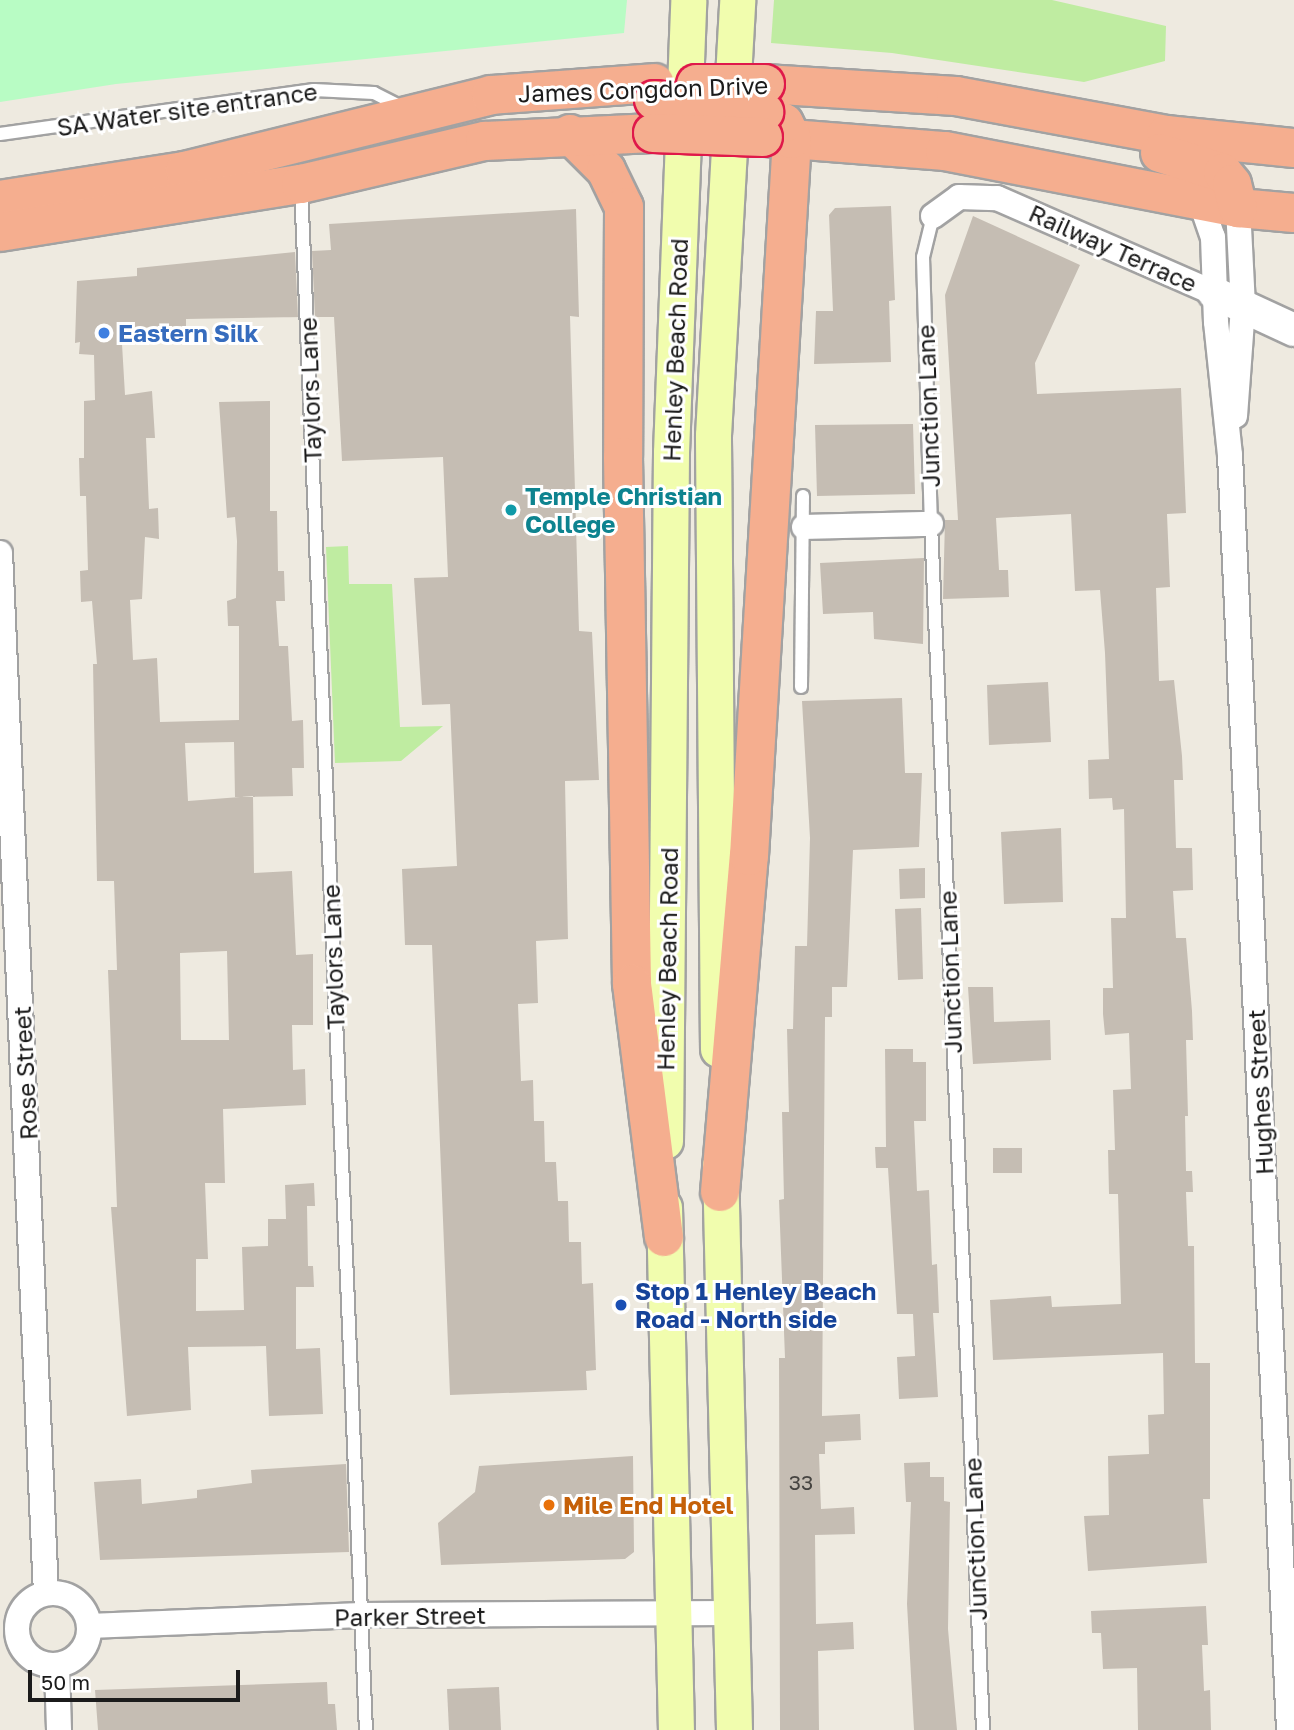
<!DOCTYPE html>
<style>
body{margin:0}
#map{position:relative;width:1294px;height:1730px;overflow:hidden;background:#eeeae0;font-family:"Golos Text",sans-serif}
div>[style]{position:absolute}
[style*='--x']{left:calc(var(--x)*1px);top:calc(var(--y)*1px);width:calc(var(--w)*1px);rotate:calc(var(--a)*1deg)}
.grass>*{inset:0;background:#bfeca1}
.park>*{inset:0;background:#b8fcc4}
.building>*{inset:0;background:#c5bdb3}
.roads{filter:drop-shadow(2px 0 #a2a2a2) drop-shadow(-2px 0 #a2a2a2) drop-shadow(0 2px #a2a2a2) drop-shadow(0 -2px #a2a2a2)}
.service>*{height:12px;margin:-6px;padding:0 6px;transform-origin:6px;border-radius:6px;background:#fff}
.minor>*{height:24px;margin:-12px;padding:0 12px;transform-origin:12px;border-radius:12px;background:#fff}
.minor>.ring{margin:-12px;padding:0;box-sizing:content-box;background:none;border:24px solid #fff;border-radius:50%}
.tertiary>*{height:32px;margin:-16px;padding:0 16px;transform-origin:16px;border-radius:16px;background:#fff}
.secondary>*{height:35px;margin:-17.5px;padding:0 17.5px;transform-origin:17.5px;border-radius:17.5px;background:#f1fdae}
.trunk>*{height:38px;margin:-19px;padding:0 19px;transform-origin:19px;border-radius:19px;background:#f5ae8f}
.bridges{filter:drop-shadow(2px 0 #df194a) drop-shadow(-2px 0 #df194a) drop-shadow(0 2px #df194a) drop-shadow(0 -2px #df194a)}
.trunk-bridge>*{height:38px;margin:-19px;padding:0 19px;transform-origin:19px;border-radius:19px;background:#f5ae8f}
.dots>*{width:19px;height:19px;translate:-50% -50%;box-sizing:border-box;border:4px solid #fff;border-radius:50%}
span{translate:-50% -50%;white-space:nowrap;text-align:center;line-height:1.15;-webkit-text-stroke:6px #fff;paint-order:stroke}
.number-label{font-size:21px;color:#464441}
.number-label span{-webkit-text-stroke-width:0}
.street-label{font-size:24px;color:#1b1b1b}
.shop-label{font-size:24px;color:#366cbe;font-weight:700}
.left{translate:0 -50%;text-align:left}
.culture-label{font-size:24px;color:#0d838f;font-weight:700}
.transit-label{font-size:24px;color:#164399;font-weight:700}
.food-label{font-size:24px;color:#c56008;font-weight:700}
.scale{position:absolute;left:28px;top:1670px;width:212px;height:32px;box-sizing:border-box;border:4px solid #1b1b1b;border-top:0;padding-left:9px;font-size:21px;line-height:24px;white-space:nowrap;color:#1b1b1b;-webkit-text-stroke:5px #fff;paint-order:stroke}
</style>
<div id="map">
<div class="grass">
<div style="clip-path:polygon(774px 0,1052px 0,1166px 26px,1165px 61px,1084px 82px,892px 53px,771px 43px)"></div>
<div style="clip-path:polygon(348px 546px,349px 584px,392px 584px,400px 727px,443px 726px,401px 761px,335px 763px,326px 547px)"></div>
</div>
<div class="park">
<div style="clip-path:polygon(0 0,627px 0,624px 33px,116px 84px,0 102px)"></div>
</div>
<div class="building">
<div style="clip-path:polygon(891px 206px,895px 300px,889px 301px,891px 362px,814px 364px,816px 311px,833px 311px,829px 215px,835px 208px)"></div>
<div style="clip-path:polygon(576px 209px,579px 317px,570px 316px,579px 631px,592px 632px,599px 780px,565px 781px,568px 939px,536px 941px,538px 1003px,518px 1004px,521px 1081px,533px 1080px,534px 1121px,544px 1121px,545px 1162px,556px 1162px,558px 1201px,568px 1201px,569px 1242px,581px 1242px,582px 1284px,593px 1283px,596px 1370px,586px 1371px,587px 1390px,450px 1395px,432px 945px,405px 945px,402px 869px,457px 866px,450px 704px,422px 705px,414px 578px,448px 577px,443px 457px,342px 461px,334px 317px,315px 317px,312px 251px,331px 250px,329px 224px)"></div>
<div style="clip-path:polygon(973px 216px,1080px 265px,1035px 363px,1037px 394px,1181px 388px,1186px 513px,1167px 514px,1170px 587px,1156px 588px,1159px 681px,1174px 680px,1182px 756px,1183px 780px,1174px 780px,1176px 848px,1192px 848px,1193px 890px,1173px 891px,1176px 938px,1186px 938px,1192px 1011px,1193px 1040px,1186px 1040px,1188px 1116px,1185px 1116px,1186px 1171px,1192px 1171px,1193px 1192px,1186px 1192px,1188px 1246px,1194px 1246px,1195px 1363px,1210px 1363px,1210px 1499px,1203px 1499px,1207px 1563px,1088px 1571px,1084px 1516px,1109px 1515px,1108px 1456px,1149px 1454px,1148px 1415px,1164px 1414px,1163px 1353px,993px 1360px,990px 1300px,1051px 1296px,1052px 1307px,1121px 1304px,1118px 1194px,1109px 1194px,1108px 1150px,1115px 1150px,1113px 1090px,1131px 1089px,1129px 1033px,1105px 1035px,1103px 1014px,1103px 988px,1113px 988px,1111px 918px,1126px 918px,1124px 809px,1113px 810px,1112px 798px,1089px 799px,1088px 760px,1109px 759px,1105px 653px,1100px 590px,1075px 591px,1071px 514px,996px 518px,999px 570px,1008px 570px,1009px 597px,943px 599px,945px 520px,958px 520px,945px 295px)"></div>
<div style="clip-path:polygon(evenodd,295px 252px,298px 317px,186px 319px,186px 326px,134px 328px,134px 344px,122px 344px,125px 395px,152px 391px,155px 438px,146px 438px,149px 509px,158px 508px,159px 539px,145px 537px,142px 599px,130px 600px,133px 660px,157px 658px,160px 722px,239px 720px,239px 626px,228px 626px,227px 601px,236px 598px,237px 541px,235px 517px,227px 518px,219px 402px,270px 401px,270px 511px,277px 511px,278px 571px,284px 571px,285px 601px,276px 601px,279px 646px,288px 646px,292px 721px,303px 720px,304px 768px,292px 768px,293px 796px,235px 797px,234px 742px,185px 743px,188px 801px,253px 796px,254px 873px,292px 871px,296px 955px,313px 954px,313px 1025px,292px 1025px,293px 1070px,305px 1069px,306px 1105px,223px 1109px,225px 1183px,205px 1183px,208px 1259px,196px 1259px,196px 1311px,244px 1310px,242px 1247px,268px 1246px,268px 1219px,286px 1219px,285px 1185px,314px 1183px,315px 1206px,307px 1206px,308px 1266px,313px 1266px,314px 1287px,296px 1287px,296px 1349px,320px 1348px,323px 1414px,269px 1416px,266px 1346px,188px 1347px,191px 1410px,127px 1416px,111px 1207px,117px 1207px,108px 970px,117px 970px,114px 881px,97px 881px,93px 664px,97px 664px,92px 601px,81px 602px,80px 571px,88px 570px,86px 496px,80px 496px,79px 458px,84px 458px,84px 401px,95px 400px,94px 355px,79px 354px,80px 342px,75px 343px,77px 281px,137px 276px,137px 268px,295px 252px,227px 951px,229px 1040px,181px 1040px,180px 953px,227px 951px)"></div>
<div style="clip-path:polygon(913px 424px,915px 494px,817px 496px,815px 425px)"></div>
<div style="clip-path:polygon(924px 558px,923px 644px,874px 639px,873px 612px,823px 614px,820px 563px)"></div>
<div style="clip-path:polygon(1048px 682px,1051px 742px,989px 745px,987px 685px)"></div>
<div style="clip-path:polygon(902px 698px,905px 773px,922px 773px,919px 847px,853px 850px,847px 987px,832px 987px,832px 1017px,825px 1017px,822px 1416px,860px 1414px,861px 1440px,825px 1442px,825px 1454px,819px 1454px,821px 1509px,854px 1507px,855px 1534px,815px 1535px,816px 1624px,853px 1622px,854px 1649px,818px 1651px,819px 1730px,780px 1730px,779px 1358px,785px 1358px,779px 1200px,784px 1199px,782px 1112px,789px 1112px,787px 1029px,793px 1029px,795px 946px,807px 946px,810px 838px,802px 701px)"></div>
<div style="clip-path:polygon(1061px 828px,1063px 902px,1004px 904px,1001px 832px)"></div>
<div style="clip-path:polygon(925px 868px,925px 898px,900px 899px,899px 869px)"></div>
<div style="clip-path:polygon(921px 908px,923px 979px,898px 980px,895px 909px)"></div>
<div style="clip-path:polygon(968px 987px,993px 987px,994px 1022px,1050px 1020px,1051px 1060px,973px 1064px)"></div>
<div style="clip-path:polygon(885px 1049px,913px 1049px,913px 1062px,926px 1062px,926px 1121px,914px 1121px,917px 1191px,929px 1190px,932px 1265px,937px 1264px,939px 1313px,933px 1313px,938px 1397px,899px 1399px,897px 1357px,915px 1356px,913px 1314px,897px 1314px,888px 1168px,876px 1168px,875px 1147px,886px 1147px)"></div>
<div style="clip-path:polygon(993px 1148px,1022px 1148px,1022px 1173px,993px 1173px)"></div>
<div style="clip-path:polygon(633px 1456px,634px 1552px,625px 1559px,441px 1565px,438px 1523px,475px 1492px,479px 1466px)"></div>
<div style="clip-path:polygon(930px 1462px,930px 1477px,944px 1477px,944px 1501px,950px 1502px,948px 1629px,957px 1730px,914px 1730px,907px 1604px,911px 1502px,906px 1502px,904px 1463px)"></div>
<div style="clip-path:polygon(346px 1464px,349px 1552px,100px 1560px,94px 1482px,141px 1479px,142px 1504px,197px 1498px,197px 1490px,252px 1483px,251px 1470px)"></div>
<div style="clip-path:polygon(1206px 1606px,1208px 1645px,1202px 1645px,1204px 1691px,1210px 1690px,1211px 1730px,1138px 1730px,1137px 1668px,1103px 1669px,1101px 1633px,1092px 1633px,1091px 1611px)"></div>
<div style="clip-path:polygon(327px 1682px,328px 1704px,335px 1704px,337px 1730px,98px 1730px,95px 1690px)"></div>
<div style="clip-path:polygon(499px 1687px,501px 1730px,449px 1730px,447px 1689px)"></div>
</div>
<div class="roads">
<div class="service">
<div style="--x:0;--y:134;--w:317;--a:-8"></div>
<div style="--x:314;--y:90;--w:60;--a:2.9"></div>
<div style="--x:374;--y:93;--w:31;--a:27"></div>
<div style="--x:301;--y:187;--w:1544;--a:87.59"></div>
<div style="--x:933;--y:216;--w:42;--a:103.7"></div>
<div style="--x:923;--y:257;--w:267;--a:88.3"></div>
<div style="--x:931;--y:524;--w:1207;--a:87.53"></div>
<div style="--x:801;--y:687;--w:191;--a:-89.4"></div>
</div>
<div class="minor">
<div style="--x:1200;--y:200;--w:39;--a:71"></div>
<div style="--x:1213;--y:237;--w:85;--a:88"></div>
<div style="--x:1216;--y:322;--w:134;--a:84"></div>
<div style="--x:1230;--y:455;--w:1276;--a:87.35"></div>
<div style="--x:933;--y:216;--w:32;--a:-36"></div>
<div style="--x:959;--y:197;--w:38;--a:2"></div>
<div style="--x:997;--y:198;--w:237;--a:23.6"></div>
<div style="--x:1235;--y:416;--w:110;--a:-85.8"></div>
<div style="--x:1243;--y:306;--w:98;--a:-92.9"></div>
<div style="--x:804;--y:527;--w:127;--a:-1.4"></div>
<div style="--x:0;--y:553;--w:1041;--a:87.47"></div>
<div class="ring" style="left:17px;top:1593px;width:48px;height:48px"></div>
<div style="--x:89;--y:1626;--w:272;--a:-2.3"></div>
<div style="--x:361;--y:1615;--w:369;--a:-0.3"></div>
<div style="--x:57;--y:1666;--w:64;--a:88.2"></div>
</div>
<div class="tertiary">
<div style="--x:1214;--y:293;--w:88;--a:24.8"></div>
</div>
<div class="secondary">
<div style="--x:718;--y:1049;--w:614;--a:-90.47"></div>
<div style="--x:713;--y:435;--w:436;--a:-86.8"></div>
<div style="--x:665;--y:1141;--w:689;--a:-89.5"></div>
<div style="--x:671;--y:452;--w:452;--a:-87.8"></div>
<div style="--x:720;--y:1165;--w:565;--a:88.58"></div>
<div style="--x:664;--y:1207;--w:523;--a:88.69"></div>
</div>
<div class="trunk">
<div style="--x:765;--y:84;--w:191;--a:3.6"></div>
<div style="--x:956;--y:96;--w:214;--a:10.5"></div>
<div style="--x:1166;--y:135;--w:129;--a:5.8"></div>
<div style="--x:570;--y:134;--w:51;--a:45"></div>
<div style="--x:606;--y:170;--w:41;--a:64.1"></div>
<div style="--x:624;--y:207;--w:250;--a:90.2"></div>
<div style="--x:623;--y:457;--w:527;--a:89.02"></div>
<div style="--x:632;--y:984;--w:255;--a:82.8"></div>
<div style="--x:766;--y:137;--w:180;--a:4.5"></div>
<div style="--x:945;--y:151;--w:298;--a:11"></div>
<div style="--x:1238;--y:208;--w:56;--a:5.1"></div>
<div style="--x:1160;--y:153;--w:66;--a:17.6"></div>
<div style="--x:1223;--y:173;--w:14;--a:51"></div>
<div style="--x:1232;--y:184;--w:25;--a:76"></div>
<div style="--x:0;--y:200;--w:187;--a:-8.9"></div>
<div style="--x:185;--y:171;--w:315;--a:-13.9"></div>
<div style="--x:491;--y:95;--w:164;--a:-4.2"></div>
<div style="--x:0;--y:232;--w:305;--a:-9.1"></div>
<div style="--x:301;--y:184;--w:189;--a:-13.2"></div>
<div style="--x:485;--y:141;--w:168;--a:-2.7"></div>
<div style="--x:720;--y:1192;--w:337;--a:-85.1"></div>
<div style="--x:749;--y:856;--w:718;--a:-86.57"></div>
<div style="--x:792;--y:139;--w:18;--a:-117"></div>
<div style="--x:784;--y:123;--w:23;--a:-151"></div>
</div>
</div>
<div class="bridges">
<div class="trunk-bridge">
<div style="--x:696;--y:84;--w:69;--a:0"></div>
<div style="--x:654;--y:100;--w:111;--a:6.2"></div>
<div style="--x:653;--y:133;--w:110;--a:2.1"></div>
</div>
</div>
<div class="dots">
<div style="left:104px;top:333px;background:#3f7fe0"></div>
<div style="left:511px;top:510px;background:#0f9aa8"></div>
<div style="left:621px;top:1305px;background:#1a4fb4"></div>
<div style="left:549px;top:1505px;background:#e8710a"></div>
</div>
<div class="number-label">
<span style="left:801px;top:1482px">33</span>
</div>
<div class="street-label">
<span style="left:643px;top:89px;rotate:-2deg">James Congdon Drive</span>
<span style="left:187px;top:109px;rotate:-8deg">SA Water site entrance</span>
<span style="left:1113px;top:248px;rotate:24deg">Railway Terrace</span>
<span style="left:675px;top:350px;rotate:-88deg">Henley Beach Road</span>
<span style="left:310px;top:390px;rotate:-92deg">Taylors Lane</span>
<span style="left:928px;top:406px;rotate:-92deg">Junction Lane</span>
<span style="left:333px;top:957px;rotate:-92deg">Taylors Lane</span>
<span style="left:667px;top:959px;rotate:-89deg">Henley Beach Road</span>
<span style="left:950px;top:972px;rotate:-92deg">Junction Lane</span>
<span style="left:25px;top:1073px;rotate:-93deg">Rose Street</span>
<span style="left:1260px;top:1092px;rotate:-93deg">Hughes Street</span>
<span style="left:975px;top:1539px;rotate:-92deg">Junction Lane</span>
<span style="left:410px;top:1616px;rotate:-1deg">Parker Street</span>
</div>
<div class="shop-label">
<span class="left" style="left:118px;top:333px">Eastern Silk</span>
</div>
<div class="culture-label">
<span class="left" style="left:525px;top:510px">Temple Christian<br>College</span>
</div>
<div class="transit-label">
<span class="left" style="left:635px;top:1305px">Stop 1 Henley Beach<br>Road - North side</span>
</div>
<div class="food-label">
<span class="left" style="left:563px;top:1505px">Mile End Hotel</span>
</div>
<div class="scale">50 m</div>
</div>
